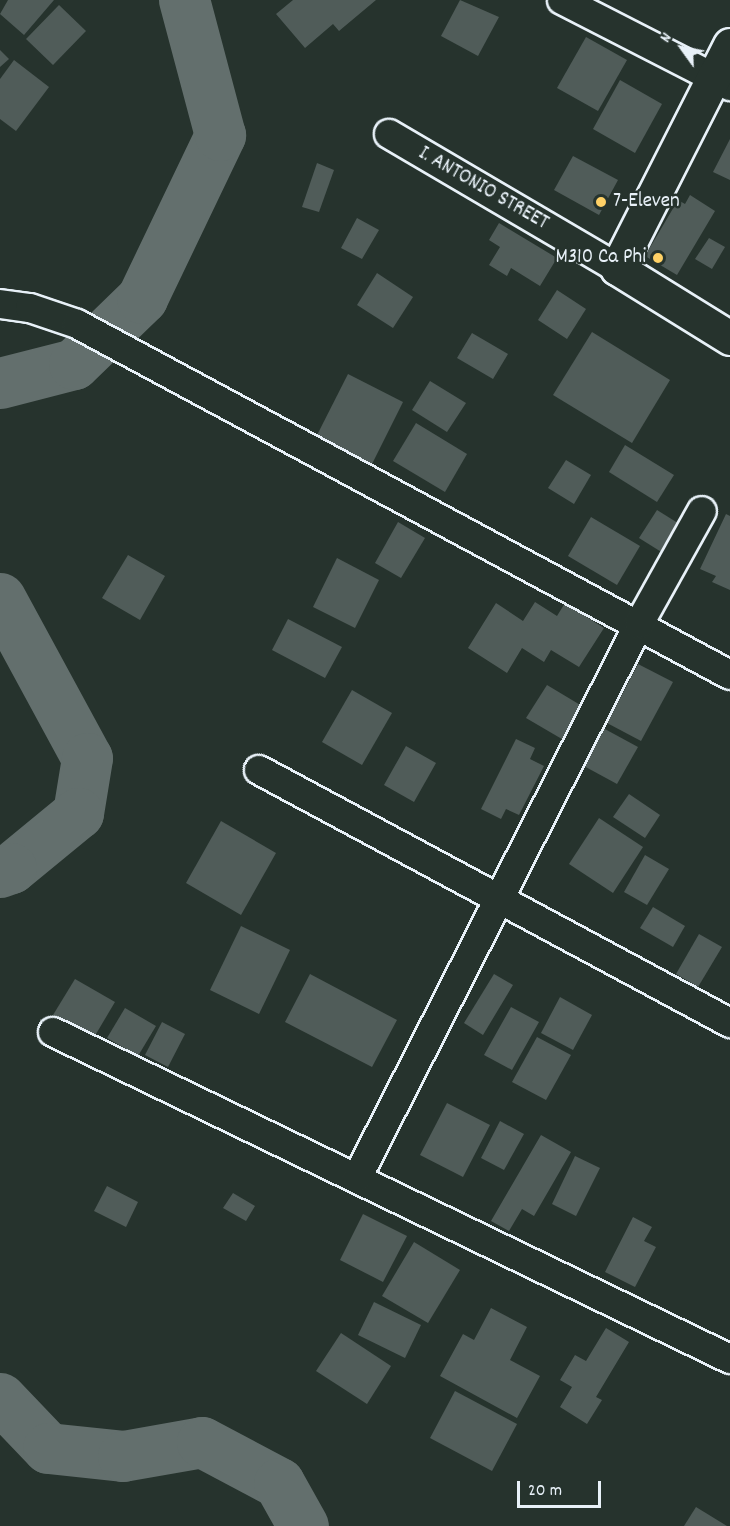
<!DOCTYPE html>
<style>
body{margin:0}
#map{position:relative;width:730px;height:1526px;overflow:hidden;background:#26332d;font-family:Dekko,sans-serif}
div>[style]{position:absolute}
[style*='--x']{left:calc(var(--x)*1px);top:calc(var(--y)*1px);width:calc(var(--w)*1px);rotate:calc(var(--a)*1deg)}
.river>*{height:51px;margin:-25.5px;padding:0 25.5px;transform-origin:25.5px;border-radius:25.5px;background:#636f6d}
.building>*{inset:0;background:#505c59}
.roads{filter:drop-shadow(2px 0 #e8f1f8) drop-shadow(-2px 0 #e8f1f8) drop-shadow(0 2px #e8f1f8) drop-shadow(0 -2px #e8f1f8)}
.street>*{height:28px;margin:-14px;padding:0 14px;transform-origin:14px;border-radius:14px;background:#26332d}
.secondary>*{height:33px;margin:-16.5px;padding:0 16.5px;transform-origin:16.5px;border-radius:16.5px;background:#26332d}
.dots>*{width:16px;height:16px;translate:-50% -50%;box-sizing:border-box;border:3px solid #26332d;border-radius:50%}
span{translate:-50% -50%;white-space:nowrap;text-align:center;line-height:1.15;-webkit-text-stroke:5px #26332d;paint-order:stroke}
.street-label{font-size:21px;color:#e8f1f8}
.poi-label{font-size:21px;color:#e8f1f8}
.left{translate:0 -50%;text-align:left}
.right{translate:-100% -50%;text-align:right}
.north{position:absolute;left:652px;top:18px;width:60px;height:60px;-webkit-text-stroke:4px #26332d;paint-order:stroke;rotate:303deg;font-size:16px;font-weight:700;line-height:24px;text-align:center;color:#e8f1f8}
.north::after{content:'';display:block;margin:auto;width:21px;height:27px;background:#e8f1f8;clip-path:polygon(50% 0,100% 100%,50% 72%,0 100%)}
.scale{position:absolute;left:517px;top:1481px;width:84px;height:27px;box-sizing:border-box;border:3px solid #e8f1f8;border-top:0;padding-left:8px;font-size:18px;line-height:21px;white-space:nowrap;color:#e8f1f8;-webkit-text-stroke:4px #26332d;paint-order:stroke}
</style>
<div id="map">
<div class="river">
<div style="--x:0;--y:383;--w:76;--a:-14.4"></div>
<div style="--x:74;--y:364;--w:95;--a:-44.1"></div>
<div style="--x:142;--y:298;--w:181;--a:-64.4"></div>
<div style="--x:220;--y:135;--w:140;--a:-104.9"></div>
<div style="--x:0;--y:598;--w:182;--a:61.5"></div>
<div style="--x:87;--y:758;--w:56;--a:99.3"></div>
<div style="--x:78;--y:813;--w:87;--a:140.6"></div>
<div style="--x:11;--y:868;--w:12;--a:160"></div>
<div style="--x:0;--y:1398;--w:69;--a:46.2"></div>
<div style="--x:48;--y:1448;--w:75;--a:6.1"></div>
<div style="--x:123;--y:1456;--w:80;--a:-10"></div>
<div style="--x:202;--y:1442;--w:87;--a:28"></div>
<div style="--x:279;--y:1483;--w:49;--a:60.8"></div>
</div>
<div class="building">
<div style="clip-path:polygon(8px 0,54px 0,24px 35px,0 14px)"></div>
<div style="clip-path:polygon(293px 0,376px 0,339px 31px,333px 24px,305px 48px,276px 14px)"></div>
<div style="clip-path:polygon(460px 0,499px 17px,478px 56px,441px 36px)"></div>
<div style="clip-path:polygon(59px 5px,86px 31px,53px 65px,26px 39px)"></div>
<div style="clip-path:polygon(586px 37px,627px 60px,598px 111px,557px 88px)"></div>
<div style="clip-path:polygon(0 50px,9px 59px,0 67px)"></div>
<div style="clip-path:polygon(14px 60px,49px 87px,16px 131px,0 119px,0 79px)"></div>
<div style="clip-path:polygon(620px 80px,662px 104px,635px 153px,593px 129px)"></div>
<div style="clip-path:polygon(730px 139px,730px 180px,713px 172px)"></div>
<div style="clip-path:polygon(573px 156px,618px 180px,599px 215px,554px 190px)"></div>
<div style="clip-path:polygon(317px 163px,334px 170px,319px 212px,302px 207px)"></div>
<div style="clip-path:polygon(690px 195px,715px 211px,677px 275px,645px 256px,678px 200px,685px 204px)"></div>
<div style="clip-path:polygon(357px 218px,379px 230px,362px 259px,341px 248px)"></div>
<div style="clip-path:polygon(499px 223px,557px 258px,540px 286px,511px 268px,507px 276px,489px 265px,500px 247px,489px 240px)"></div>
<div style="clip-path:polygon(709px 238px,725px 247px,712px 269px,695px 259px)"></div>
<div style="clip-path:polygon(377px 273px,413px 297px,393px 328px,357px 305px)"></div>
<div style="clip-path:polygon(557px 290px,586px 309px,567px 339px,538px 320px)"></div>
<div style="clip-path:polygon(592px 332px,670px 380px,632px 443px,553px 395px)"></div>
<div style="clip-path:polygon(472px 333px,508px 354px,493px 379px,457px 358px)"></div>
<div style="clip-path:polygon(348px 374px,403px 402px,368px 472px,313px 443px)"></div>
<div style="clip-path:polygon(430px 381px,466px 403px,447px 432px,412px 410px)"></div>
<div style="clip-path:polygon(416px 423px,467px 454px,445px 492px,393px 461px)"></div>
<div style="clip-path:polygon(625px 445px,674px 475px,657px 502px,609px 472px)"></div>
<div style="clip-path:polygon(566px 460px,591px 475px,574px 504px,548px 488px)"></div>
<div style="clip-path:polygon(657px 510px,689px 530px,671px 558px,639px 538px)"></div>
<div style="clip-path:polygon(726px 514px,730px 516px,730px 590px,712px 582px,716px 576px,700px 569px)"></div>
<div style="clip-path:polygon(591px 517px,640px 546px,617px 585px,568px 556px)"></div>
<div style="clip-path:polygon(398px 522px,425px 538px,401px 578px,375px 563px)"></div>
<div style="clip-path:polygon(128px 555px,165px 576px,140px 620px,102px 598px)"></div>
<div style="clip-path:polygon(337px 558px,379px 580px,355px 628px,313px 607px)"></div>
<div style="clip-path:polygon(535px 602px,557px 616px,565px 603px,604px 628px,579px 667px,551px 650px,544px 662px,522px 648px,507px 673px,468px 648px,496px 603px,523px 621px)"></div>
<div style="clip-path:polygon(288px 619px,342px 647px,325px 678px,272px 650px)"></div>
<div style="clip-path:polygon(638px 664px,673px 682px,641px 741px,607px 723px)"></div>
<div style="clip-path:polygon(547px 685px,587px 709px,567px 742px,526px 718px)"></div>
<div style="clip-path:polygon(352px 690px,392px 713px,362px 765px,322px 742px)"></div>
<div style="clip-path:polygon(603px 728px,638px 747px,617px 784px,582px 765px)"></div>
<div style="clip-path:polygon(516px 739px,535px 748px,530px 759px,544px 766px,519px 815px,506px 809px,501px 819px,481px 809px)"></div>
<div style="clip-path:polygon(406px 746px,436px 763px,414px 802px,384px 785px)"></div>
<div style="clip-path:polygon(629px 794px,660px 815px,645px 838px,613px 817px)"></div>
<div style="clip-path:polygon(599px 818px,643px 847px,613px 893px,569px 864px)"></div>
<div style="clip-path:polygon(221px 821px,276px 853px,241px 915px,186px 883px)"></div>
<div style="clip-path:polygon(645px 855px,669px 869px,647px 905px,624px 892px)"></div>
<div style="clip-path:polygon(653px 907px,685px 926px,673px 947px,640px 928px)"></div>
<div style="clip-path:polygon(241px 926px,290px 950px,259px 1014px,210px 990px)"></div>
<div style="clip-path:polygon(699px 934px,722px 947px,698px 987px,676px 974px)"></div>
<div style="clip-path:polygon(310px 974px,397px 1020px,372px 1067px,285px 1022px)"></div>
<div style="clip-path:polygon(494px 974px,513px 985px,483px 1035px,464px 1023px)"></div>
<div style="clip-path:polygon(75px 979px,115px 1002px,93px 1039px,53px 1015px)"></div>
<div style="clip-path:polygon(560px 997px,592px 1015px,573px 1050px,541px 1033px)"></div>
<div style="clip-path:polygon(511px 1007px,539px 1022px,512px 1070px,484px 1055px)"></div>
<div style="clip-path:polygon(125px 1008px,156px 1026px,138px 1056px,107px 1038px)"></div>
<div style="clip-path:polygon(162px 1022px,185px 1034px,168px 1067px,145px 1055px)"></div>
<div style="clip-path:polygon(537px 1037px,571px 1055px,546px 1100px,512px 1082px)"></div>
<div style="clip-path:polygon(447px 1103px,490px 1125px,463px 1177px,420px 1155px)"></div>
<div style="clip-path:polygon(500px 1121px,524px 1134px,504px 1170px,481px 1158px)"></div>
<div style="clip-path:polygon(541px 1135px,571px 1152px,534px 1216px,522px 1209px,509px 1231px,491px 1221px)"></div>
<div style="clip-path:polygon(575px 1156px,600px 1168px,576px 1216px,552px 1204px)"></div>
<div style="clip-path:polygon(107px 1186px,138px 1202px,126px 1227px,94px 1211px)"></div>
<div style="clip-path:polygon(233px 1193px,255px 1206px,246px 1221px,223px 1208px)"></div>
<div style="clip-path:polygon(363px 1214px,407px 1236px,383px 1282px,340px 1260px)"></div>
<div style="clip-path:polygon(633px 1217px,652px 1227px,644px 1241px,656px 1247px,635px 1287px,605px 1272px)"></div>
<div style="clip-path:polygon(414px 1242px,460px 1270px,428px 1323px,382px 1296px)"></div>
<div style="clip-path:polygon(374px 1302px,421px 1325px,405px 1358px,358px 1335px)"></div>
<div style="clip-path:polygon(491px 1308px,527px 1327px,510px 1360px,540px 1376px,517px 1418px,440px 1376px,463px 1334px,474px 1340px)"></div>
<div style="clip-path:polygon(606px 1328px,629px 1342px,596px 1397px,602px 1400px,587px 1424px,560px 1407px,572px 1387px,560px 1380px,575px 1355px,586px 1361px)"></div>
<div style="clip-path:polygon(341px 1333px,391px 1366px,367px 1404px,316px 1371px)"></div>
<div style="clip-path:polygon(455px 1391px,517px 1424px,492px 1471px,430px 1438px)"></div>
<div style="clip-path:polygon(696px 1507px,727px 1526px,684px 1526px)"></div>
</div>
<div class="roads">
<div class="street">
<div style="--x:562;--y:0;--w:189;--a:27.1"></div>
<div style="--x:389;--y:134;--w:264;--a:30.4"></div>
<div style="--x:0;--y:304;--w:30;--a:8"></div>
<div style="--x:30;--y:308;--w:50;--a:18.8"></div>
<div style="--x:77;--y:324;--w:741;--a:28.26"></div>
<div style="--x:259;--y:770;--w:535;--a:28.24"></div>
<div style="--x:53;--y:1032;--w:752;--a:25.78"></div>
<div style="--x:357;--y:1178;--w:622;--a:-63.02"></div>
<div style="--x:639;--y:624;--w:129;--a:-60.9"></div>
</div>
<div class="secondary">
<div style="--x:730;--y:45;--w:250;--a:116.9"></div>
<div style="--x:617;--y:268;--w:133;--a:31.8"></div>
</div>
</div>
<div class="dots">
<div style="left:601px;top:202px;background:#ffd166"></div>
<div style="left:658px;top:258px;background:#ffd166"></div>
</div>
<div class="street-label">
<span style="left:483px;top:189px;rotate:30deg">I. ANTONIO STREET</span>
</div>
<div class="poi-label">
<span class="left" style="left:613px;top:202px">7-Eleven</span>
<span class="right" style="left:646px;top:258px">M310 Ca Phi</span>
</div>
<div class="north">N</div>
<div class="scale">20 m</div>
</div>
